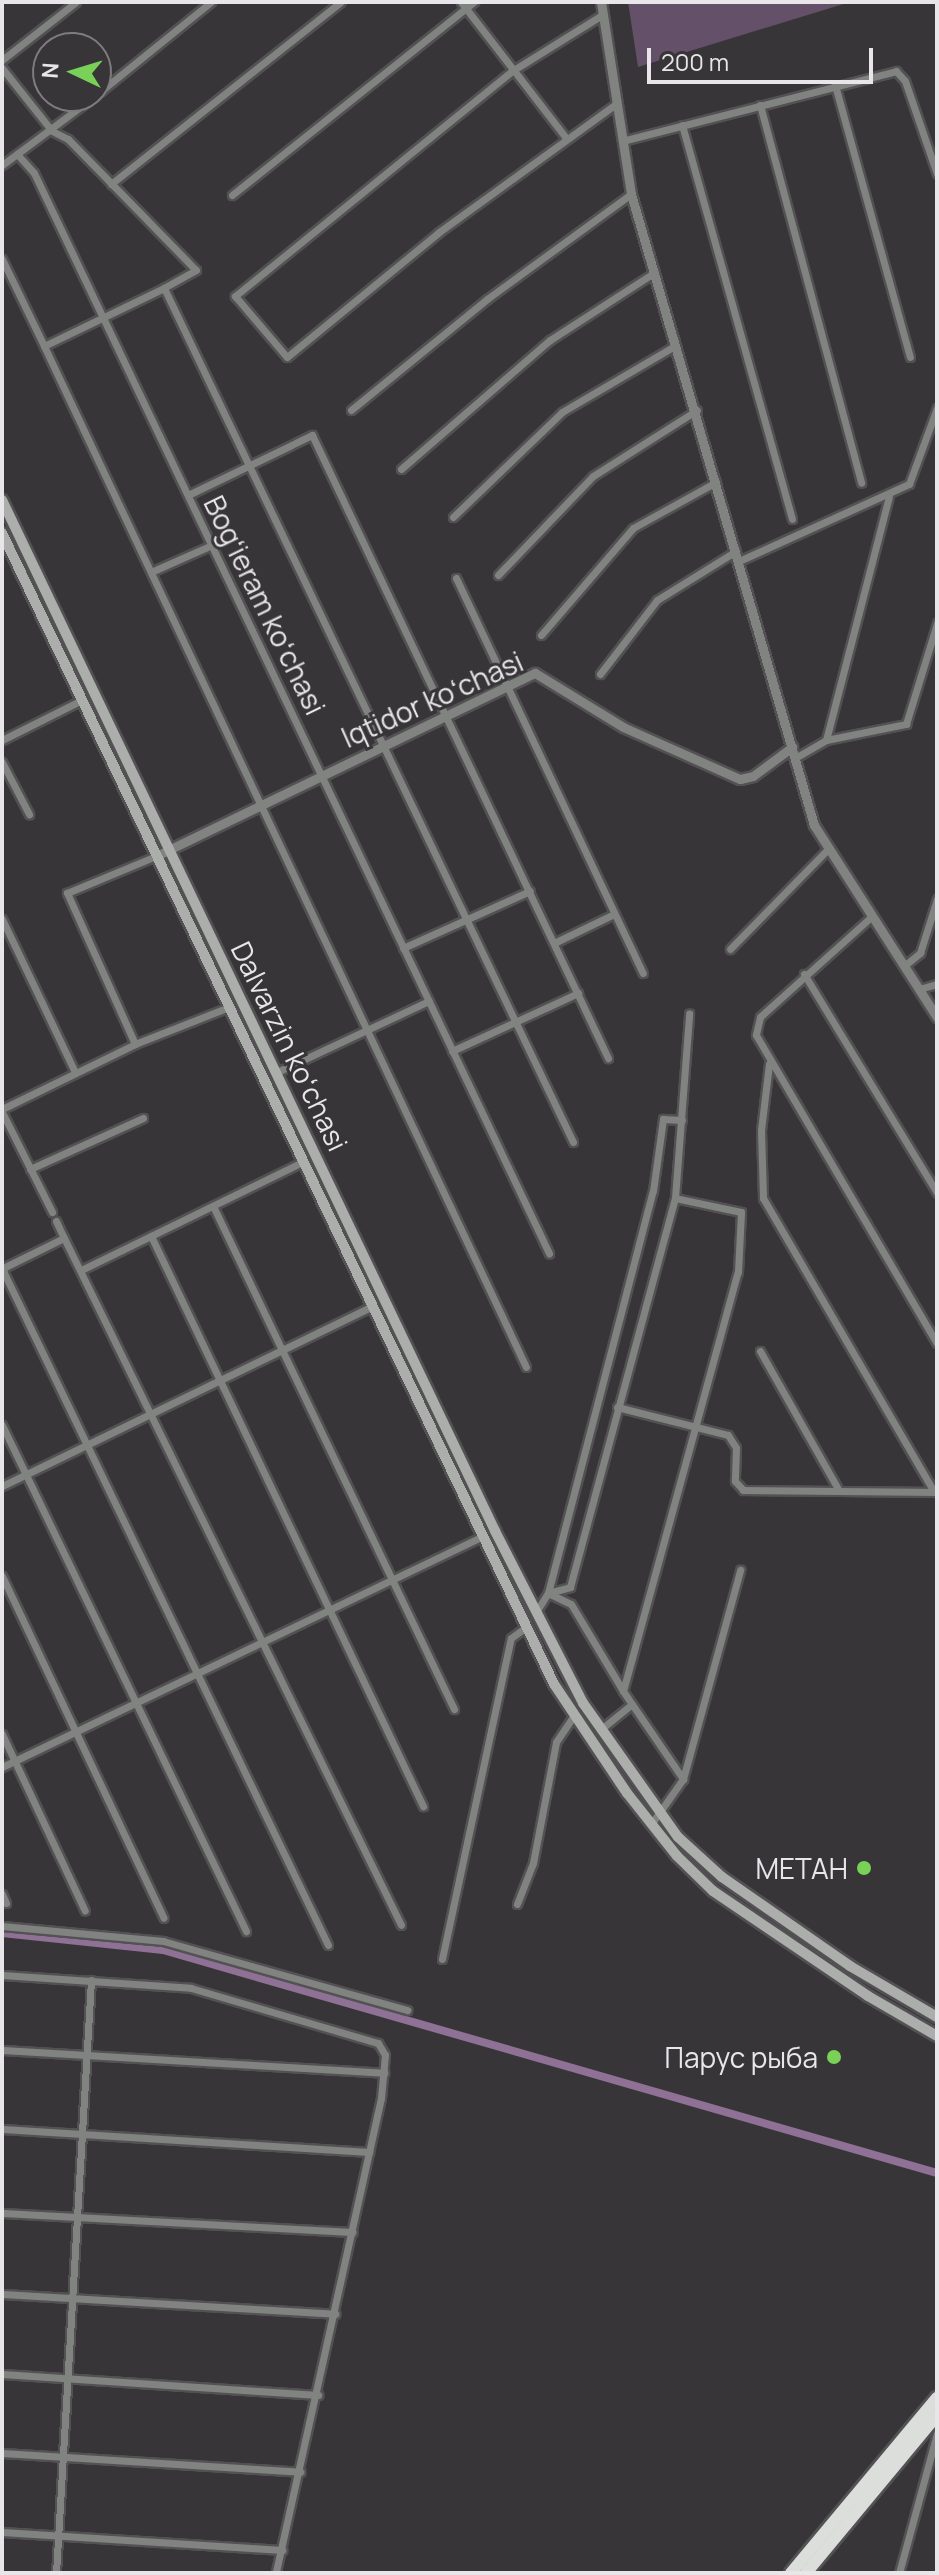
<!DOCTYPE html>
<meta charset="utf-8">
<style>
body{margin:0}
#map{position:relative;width:939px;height:2575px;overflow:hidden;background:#373538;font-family:Manrope,sans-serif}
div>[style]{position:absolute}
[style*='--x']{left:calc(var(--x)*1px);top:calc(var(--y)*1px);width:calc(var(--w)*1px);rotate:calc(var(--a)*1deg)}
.green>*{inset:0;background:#645068}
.canal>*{height:8px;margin:-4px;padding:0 4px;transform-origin:4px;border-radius:4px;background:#8e7195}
.roads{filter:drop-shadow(2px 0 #535154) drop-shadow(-2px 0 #535154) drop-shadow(0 2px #535154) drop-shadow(0 -2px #535154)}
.minor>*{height:7px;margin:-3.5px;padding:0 3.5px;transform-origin:3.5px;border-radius:3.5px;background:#818381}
.tertiary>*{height:9px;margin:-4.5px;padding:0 4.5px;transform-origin:4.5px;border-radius:4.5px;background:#818381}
.secondary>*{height:10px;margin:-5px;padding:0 5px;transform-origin:5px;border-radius:5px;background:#acaeab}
.trunk>*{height:12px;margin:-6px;padding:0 6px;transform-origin:6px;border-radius:6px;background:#dbdeda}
.dots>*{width:22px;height:22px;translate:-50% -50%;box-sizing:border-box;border:4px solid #373538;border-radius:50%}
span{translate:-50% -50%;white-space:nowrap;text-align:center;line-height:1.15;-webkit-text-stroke:6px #373538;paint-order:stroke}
.street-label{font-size:28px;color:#e8e6e8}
.poi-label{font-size:28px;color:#e8e6e8}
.right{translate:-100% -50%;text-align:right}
.frame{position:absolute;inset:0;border:4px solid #e8e6e8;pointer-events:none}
.north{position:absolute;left:32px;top:32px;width:80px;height:80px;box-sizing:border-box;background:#373538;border:2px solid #7e7c7e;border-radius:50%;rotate:274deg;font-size:22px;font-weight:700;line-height:32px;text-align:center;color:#e8e6e8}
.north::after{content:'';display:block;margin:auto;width:28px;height:36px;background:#7ad157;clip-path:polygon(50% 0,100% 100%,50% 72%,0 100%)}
.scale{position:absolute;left:647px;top:48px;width:226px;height:36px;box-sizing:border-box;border:4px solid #e8e6e8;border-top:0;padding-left:10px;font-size:24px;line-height:28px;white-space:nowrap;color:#e8e6e8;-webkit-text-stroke:6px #373538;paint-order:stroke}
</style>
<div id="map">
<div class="green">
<div style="clip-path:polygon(628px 2px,850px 2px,638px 67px)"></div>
</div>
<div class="canal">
<div style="--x:2;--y:1933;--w:162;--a:6"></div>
<div style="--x:163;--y:1950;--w:805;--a:16.07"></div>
</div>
<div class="roads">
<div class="minor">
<div style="--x:461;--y:2;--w:172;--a:52.3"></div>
<div style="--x:602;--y:15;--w:106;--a:148.1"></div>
<div style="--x:512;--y:71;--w:357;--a:140.9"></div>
<div style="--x:235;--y:296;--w:80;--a:49.6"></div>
<div style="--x:287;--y:357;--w:197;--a:-39.4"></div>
<div style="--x:439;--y:232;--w:218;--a:-35.9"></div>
<div style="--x:2;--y:60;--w:94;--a:-38.1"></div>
<div style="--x:2;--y:68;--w:80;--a:51.6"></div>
<div style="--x:52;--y:131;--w:18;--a:27"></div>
<div style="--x:68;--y:139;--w:183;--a:45.7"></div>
<div style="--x:196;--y:270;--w:37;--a:151"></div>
<div style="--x:164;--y:288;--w:947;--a:64.41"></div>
<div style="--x:835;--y:85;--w:282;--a:74.6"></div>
<div style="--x:96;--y:95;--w:148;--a:-39"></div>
<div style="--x:760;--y:105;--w:391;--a:75"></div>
<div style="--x:682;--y:125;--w:409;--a:74.4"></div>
<div style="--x:622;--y:141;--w:283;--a:-14.3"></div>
<div style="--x:896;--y:71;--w:13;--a:48"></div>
<div style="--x:905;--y:81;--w:98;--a:71"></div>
<div style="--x:17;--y:154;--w:25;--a:48"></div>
<div style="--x:34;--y:173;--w:1197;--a:64.51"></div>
<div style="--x:2;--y:165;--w:116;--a:-36.6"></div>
<div style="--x:111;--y:184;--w:293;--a:-38.4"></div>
<div style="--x:232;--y:195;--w:310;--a:-38.6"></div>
<div style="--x:2;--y:259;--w:97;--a:64.2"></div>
<div style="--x:164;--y:288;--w:133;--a:154.2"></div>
<div style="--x:44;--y:346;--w:1129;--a:64.73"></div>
<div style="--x:351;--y:410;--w:176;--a:-39.2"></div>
<div style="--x:487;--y:299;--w:178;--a:-36.1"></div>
<div style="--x:401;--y:469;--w:197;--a:-40.9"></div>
<div style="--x:550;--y:340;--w:125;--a:-32.9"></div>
<div style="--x:188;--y:495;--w:138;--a:-25.8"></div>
<div style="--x:312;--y:435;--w:690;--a:64.59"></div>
<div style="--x:453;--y:517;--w:151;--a:-43.9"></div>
<div style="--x:562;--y:412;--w:132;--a:-30.4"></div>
<div style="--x:739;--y:561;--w:187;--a:-24.4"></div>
<div style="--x:909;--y:484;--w:81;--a:-69.8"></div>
<div style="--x:151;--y:572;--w:67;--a:-23.9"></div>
<div style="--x:498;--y:575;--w:137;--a:-46.2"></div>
<div style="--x:593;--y:476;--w:123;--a:-32.4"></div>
<div style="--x:456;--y:578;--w:437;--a:64.7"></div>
<div style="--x:541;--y:635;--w:141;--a:-49.3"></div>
<div style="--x:633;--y:528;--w:95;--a:-29"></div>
<div style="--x:600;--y:674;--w:93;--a:-52.4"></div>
<div style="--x:657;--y:600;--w:93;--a:-31.8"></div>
<div style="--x:2;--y:740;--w:89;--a:-26.6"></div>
<div style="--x:826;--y:740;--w:251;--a:-75.5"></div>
<div style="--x:795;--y:758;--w:36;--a:-30"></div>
<div style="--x:826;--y:740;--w:82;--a:-11.3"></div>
<div style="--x:906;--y:724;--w:106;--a:-72.9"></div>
<div style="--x:2;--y:762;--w:59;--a:62.6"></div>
<div style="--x:871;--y:917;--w:149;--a:138"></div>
<div style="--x:760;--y:1017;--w:18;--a:103"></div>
<div style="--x:756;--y:1035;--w:357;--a:59.6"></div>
<div style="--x:2;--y:919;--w:170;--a:64.5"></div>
<div style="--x:554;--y:943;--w:67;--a:-25.8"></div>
<div style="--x:403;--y:948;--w:139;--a:-24.2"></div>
<div style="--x:730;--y:949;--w:139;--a:-45.6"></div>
<div style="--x:904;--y:966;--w:21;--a:-39"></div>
<div style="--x:920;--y:953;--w:57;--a:-72.5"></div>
<div style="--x:804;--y:974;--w:256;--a:58.7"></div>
<div style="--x:919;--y:989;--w:19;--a:-16"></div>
<div style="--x:135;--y:1044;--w:166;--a:-114.2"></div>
<div style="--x:67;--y:893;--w:96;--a:-22.6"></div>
<div style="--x:452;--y:1051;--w:139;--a:-24.7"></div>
<div style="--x:769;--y:1064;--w:66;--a:96.9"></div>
<div style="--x:761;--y:1130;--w:68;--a:88.3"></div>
<div style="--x:763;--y:1198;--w:340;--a:59.8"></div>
<div style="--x:275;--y:1073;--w:170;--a:-25.1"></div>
<div style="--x:2;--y:1109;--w:148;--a:-26"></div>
<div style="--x:135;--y:1044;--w:101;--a:-21.5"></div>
<div style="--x:2;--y:1112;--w:112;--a:63.4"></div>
<div style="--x:30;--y:1169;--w:124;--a:-24.3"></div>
<div style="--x:213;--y:1206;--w:558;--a:64.4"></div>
<div style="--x:56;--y:1221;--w:19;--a:65"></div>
<div style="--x:151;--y:1236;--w:632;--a:64.49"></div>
<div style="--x:83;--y:1269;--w:246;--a:-26"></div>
<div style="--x:760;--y:1351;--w:159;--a:60.5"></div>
<div style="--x:617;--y:1407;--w:114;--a:14.2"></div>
<div style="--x:728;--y:1435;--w:15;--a:58"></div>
<div style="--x:736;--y:1448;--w:33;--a:92"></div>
<div style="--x:735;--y:1481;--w:12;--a:48"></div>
<div style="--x:743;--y:1490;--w:192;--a:0.6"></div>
<div style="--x:2;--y:1425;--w:562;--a:64.26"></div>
<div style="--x:2;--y:1486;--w:412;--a:-25.9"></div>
<div style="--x:2;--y:1576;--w:378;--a:64.7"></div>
<div style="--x:548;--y:1593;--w:25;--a:26"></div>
<div style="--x:571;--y:1604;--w:101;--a:59.1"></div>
<div style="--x:623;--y:1691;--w:434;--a:-74.7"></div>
<div style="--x:738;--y:1272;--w:60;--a:-87.1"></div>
<div style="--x:741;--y:1212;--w:67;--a:-168"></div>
<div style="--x:548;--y:1593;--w:23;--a:-15"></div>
<div style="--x:570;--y:1587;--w:403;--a:-74.9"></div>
<div style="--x:675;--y:1198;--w:185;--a:-85.6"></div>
<div style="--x:536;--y:1612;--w:22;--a:-58"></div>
<div style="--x:548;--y:1593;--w:415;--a:-75.4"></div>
<div style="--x:653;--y:1191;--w:73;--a:-82.1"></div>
<div style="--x:663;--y:1119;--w:19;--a:3"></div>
<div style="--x:623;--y:1691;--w:107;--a:55.7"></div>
<div style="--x:683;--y:1779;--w:54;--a:125.2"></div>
<div style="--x:600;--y:1730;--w:41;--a:-39.1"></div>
<div style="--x:2;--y:1734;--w:195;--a:64.9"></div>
<div style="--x:2;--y:1767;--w:534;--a:-25.65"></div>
<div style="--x:683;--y:1779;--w:217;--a:-74.7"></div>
<div style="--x:2;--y:1894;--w:10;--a:66"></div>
<div style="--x:517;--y:1904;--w:44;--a:-68.7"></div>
<div style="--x:533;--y:1863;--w:123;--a:-79.2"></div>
<div style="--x:556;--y:1742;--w:32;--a:-56"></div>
<div style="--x:2;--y:1926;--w:162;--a:5.3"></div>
<div style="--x:163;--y:1941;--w:254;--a:15.8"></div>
<div style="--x:328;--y:1945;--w:746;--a:-115.74"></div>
<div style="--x:4;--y:1273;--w:5;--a:-101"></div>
<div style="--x:3;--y:1268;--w:68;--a:-26.2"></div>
<div style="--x:64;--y:1238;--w:765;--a:63.87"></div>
<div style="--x:442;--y:1959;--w:328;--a:-77.9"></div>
<div style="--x:511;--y:1638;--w:19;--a:-36"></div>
<div style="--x:2;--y:1975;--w:189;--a:3.9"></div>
<div style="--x:191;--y:1988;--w:195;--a:16.4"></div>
<div style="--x:378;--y:2043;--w:14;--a:60"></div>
<div style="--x:385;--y:2055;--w:43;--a:95.3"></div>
<div style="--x:381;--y:2098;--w:486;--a:102.5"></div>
<div style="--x:2;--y:2050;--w:383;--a:3.4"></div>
<div style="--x:2;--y:2129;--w:368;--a:3.6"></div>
<div style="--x:2;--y:2213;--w:351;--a:3.1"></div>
<div style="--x:2;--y:2294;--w:334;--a:3.4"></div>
<div style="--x:2;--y:2374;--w:317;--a:3.8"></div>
<div style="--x:2;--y:2453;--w:299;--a:3.6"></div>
<div style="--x:2;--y:2532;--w:281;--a:3.7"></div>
<div style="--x:56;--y:2573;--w:594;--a:-86.62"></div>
<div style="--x:899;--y:2573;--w:145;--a:-74.8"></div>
</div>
<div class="tertiary">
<div style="--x:601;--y:2;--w:194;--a:81.1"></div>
<div style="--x:631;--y:194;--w:657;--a:73.83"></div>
<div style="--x:814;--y:825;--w:228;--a:57.4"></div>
<div style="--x:156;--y:856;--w:421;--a:-25.8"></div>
<div style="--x:535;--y:673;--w:103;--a:31.5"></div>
<div style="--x:623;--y:727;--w:128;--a:24"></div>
<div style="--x:740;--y:779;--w:13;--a:-13"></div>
<div style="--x:753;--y:776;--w:49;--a:-36.6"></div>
</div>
<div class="secondary">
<div style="--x:2;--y:500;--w:1143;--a:64.44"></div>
<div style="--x:495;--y:1531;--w:193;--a:62.9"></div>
<div style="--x:583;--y:1703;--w:164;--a:54.7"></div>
<div style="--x:678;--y:1837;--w:59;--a:42.3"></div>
<div style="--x:722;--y:1877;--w:156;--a:34.8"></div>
<div style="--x:850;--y:1966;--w:101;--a:30.4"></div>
<div style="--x:2;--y:533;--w:1277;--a:64.38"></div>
<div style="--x:554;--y:1684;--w:131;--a:56.2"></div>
<div style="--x:627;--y:1793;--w:80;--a:51.6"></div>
<div style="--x:677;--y:1856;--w:50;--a:44.2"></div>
<div style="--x:713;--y:1891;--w:187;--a:34.1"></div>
<div style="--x:868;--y:1996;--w:80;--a:30.1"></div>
</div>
<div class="trunk">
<div style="--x:791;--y:2573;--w:228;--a:-50.2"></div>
<div style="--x:806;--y:2573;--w:205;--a:-50.3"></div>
</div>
</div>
<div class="dots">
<div style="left:864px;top:1868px;background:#7ad157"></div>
<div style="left:834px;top:2057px;background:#7ad157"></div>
</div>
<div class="street-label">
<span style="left:265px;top:605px;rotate:64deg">Bogʻieram koʻchasi</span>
<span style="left:432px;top:699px;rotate:-24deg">Iqtidor koʻchasi</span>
<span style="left:290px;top:1046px;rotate:64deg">Dalvarzin koʻchasi</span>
</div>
<div class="poi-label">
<span class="right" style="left:848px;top:1868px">МЕТАН</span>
<span class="right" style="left:818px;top:2057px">Парус рыба</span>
</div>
<div class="frame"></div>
<div class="north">N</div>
<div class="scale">200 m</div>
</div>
